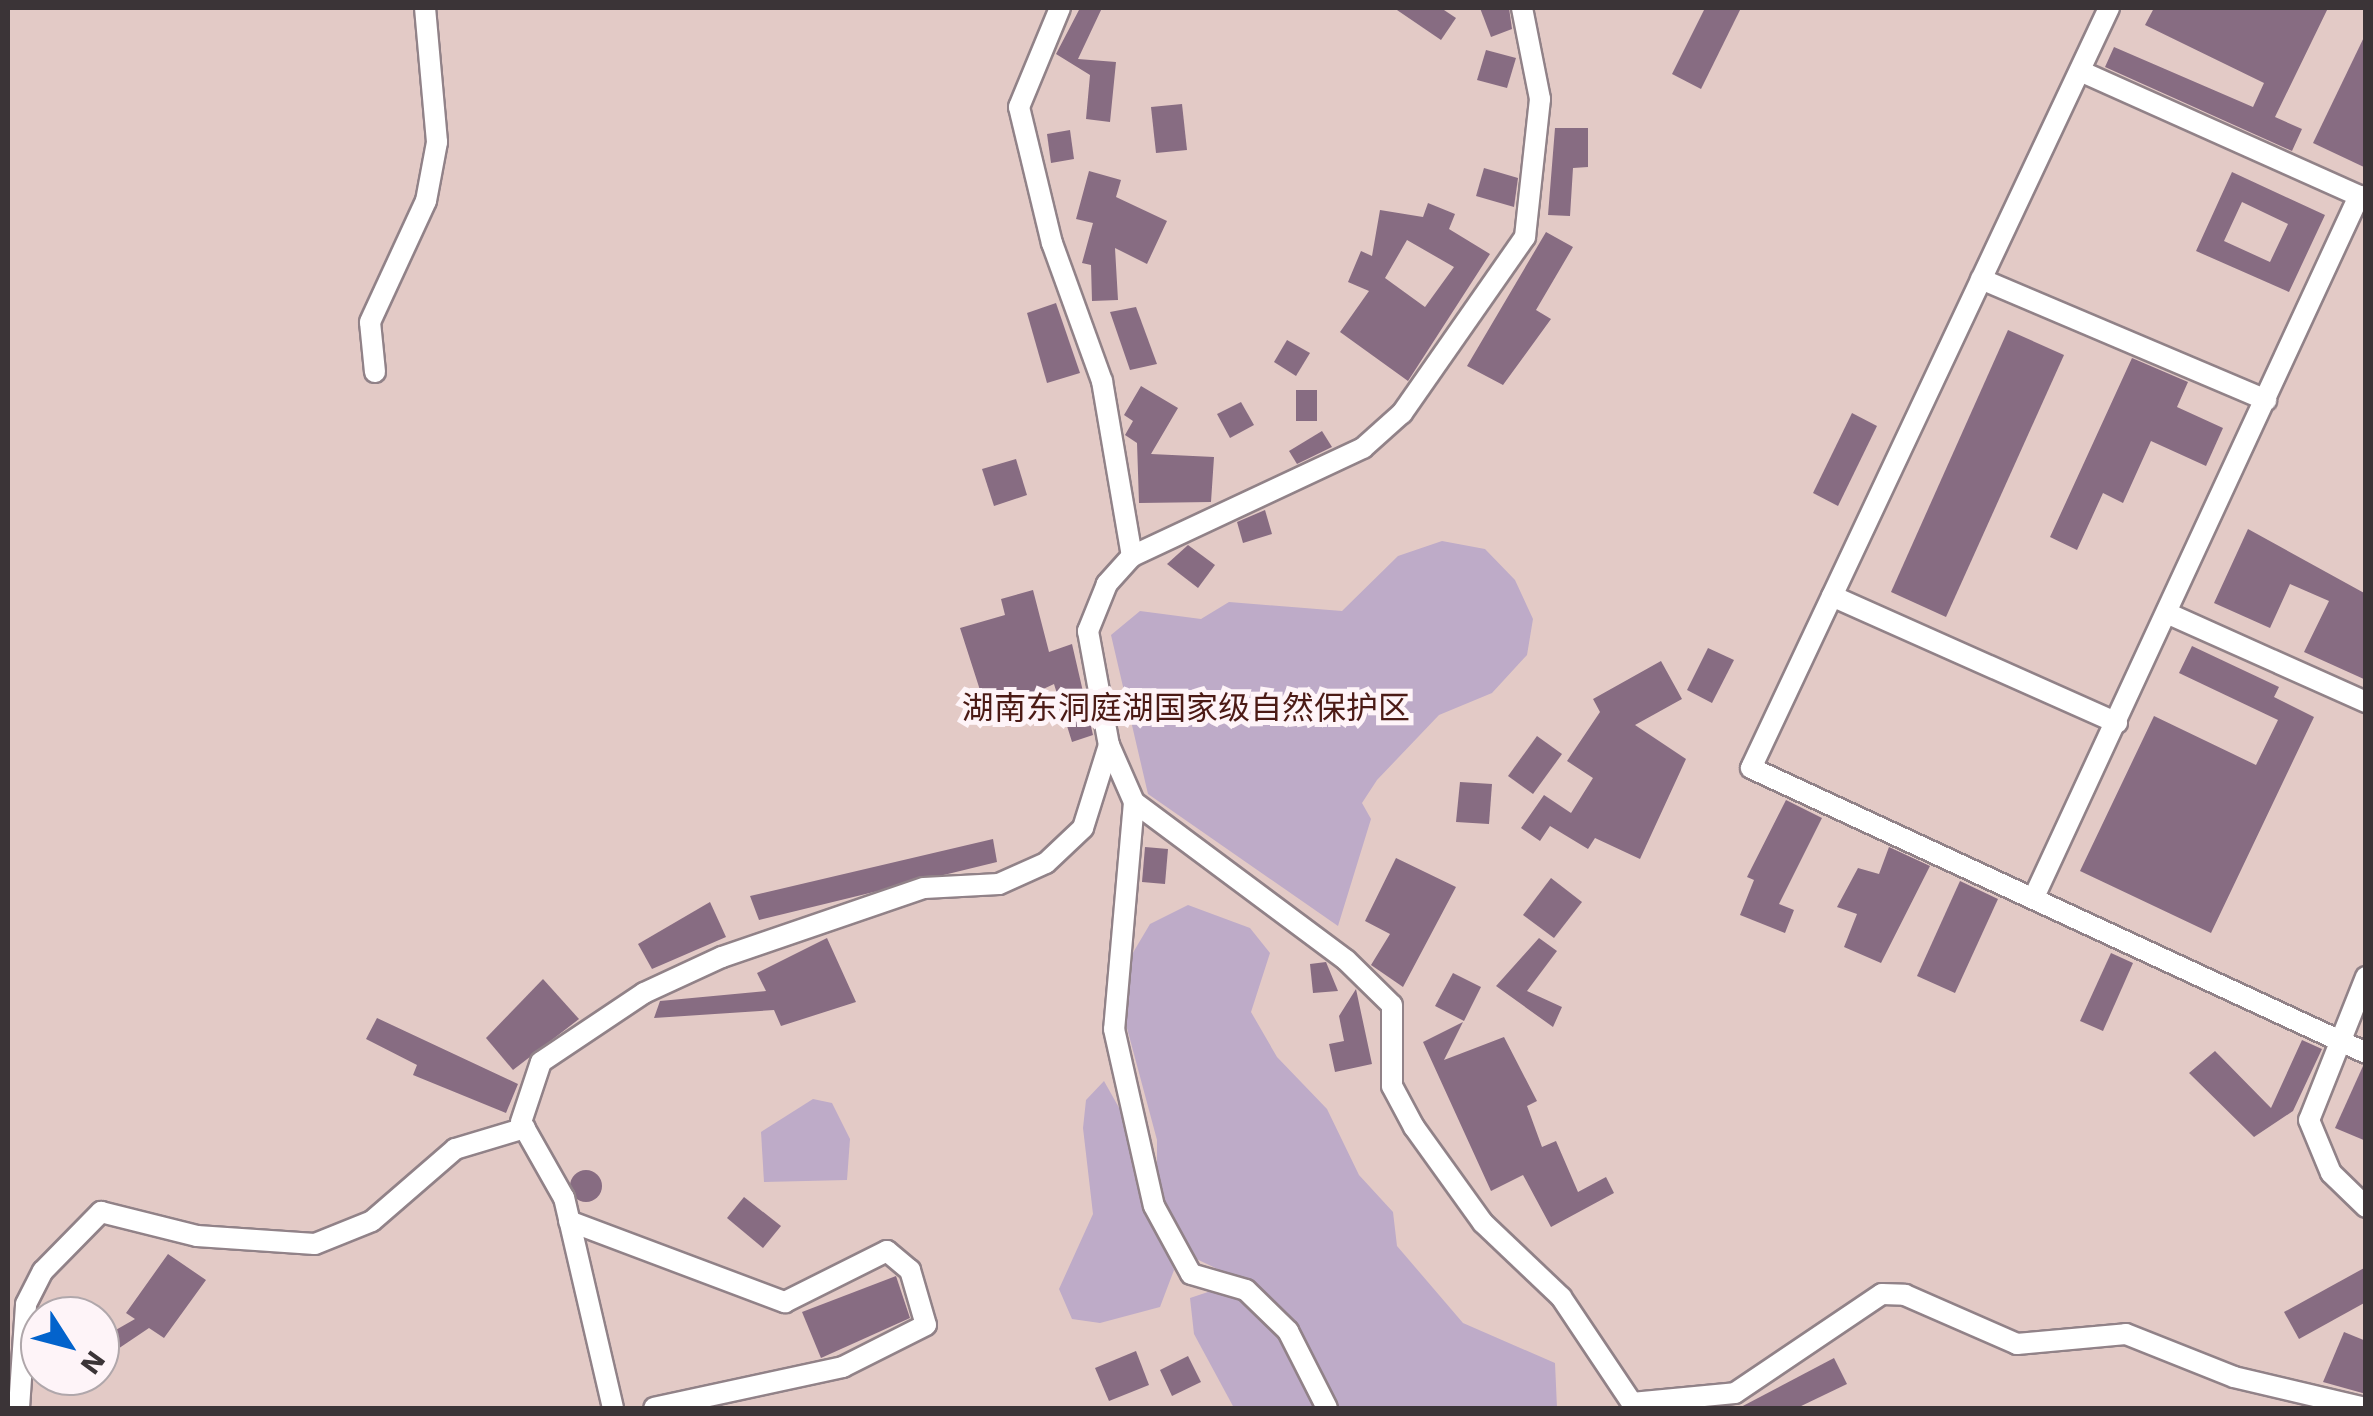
<!DOCTYPE html>
<meta charset="utf-8">
<style>
body{margin:0}
#map{position:relative;width:2373px;height:1416px;overflow:hidden;background:#f5e4eb;font-family:"Work Sans","Noto Sans SC",sans-serif}
div>[style]{position:absolute}
[style*='--x']{left:calc(var(--x)*1px);top:calc(var(--y)*1px);width:calc(var(--w)*1px);rotate:calc(var(--a)*1deg)}
.green>*{inset:0;background:#e3cac6}
.water>*{inset:0;background:#beabc8}
.building>*{inset:0;background:#876c82}
.round{border-radius:50%}
.roads{filter:drop-shadow(2px 0 #918288) drop-shadow(-2px 0 #918288) drop-shadow(0 2px #918288) drop-shadow(0 -2px #918288)}
.minor>*{height:20px;margin:-10px;padding:0 10px;transform-origin:10px;border-radius:10px;background:#fff}
span{translate:-50% -50%;white-space:nowrap;text-align:center;line-height:1.15;-webkit-text-stroke:10px #fef4f8;paint-order:stroke}
.park-label{font-size:32px;color:#4b1a15}
.frame{position:absolute;inset:0;border:10px solid #3b3437;pointer-events:none}
.north{position:absolute;left:20px;top:1296px;width:100px;height:100px;box-sizing:border-box;background:#fef4f8;border:2px solid #b0a7ab;border-radius:50%;rotate:126deg;font-size:28px;font-weight:700;line-height:40px;text-align:center;color:#3b3437}
.north::after{content:'';display:block;margin:auto;width:35px;height:45px;background:#0363cc;clip-path:polygon(50% 0,100% 100%,50% 72%,0 100%)}
</style>
<div id="map">
<div class="green">
<div style="clip-path:polygon(evenodd,8px 8px,2365px 8px,2365px 1408px,8px 1408px,8px 8px,40px 1316px,100px 1316px,100px 1376px,40px 1376px,40px 1316px)"></div>
</div>
<div class="water">
<div style="clip-path:polygon(1442px 541px,1485px 549px,1515px 580px,1533px 619px,1527px 655px,1492px 693px,1439px 715px,1377px 780px,1362px 803px,1371px 819px,1338px 926px,1148px 794px,1111px 635px,1140px 611px,1201px 619px,1229px 602px,1342px 611px,1398px 556px)"></div>
<div style="clip-path:polygon(1188px 905px,1250px 928px,1270px 953px,1251px 1012px,1277px 1057px,1327px 1109px,1359px 1175px,1393px 1212px,1397px 1246px,1463px 1323px,1555px 1363px,1557px 1408px,1335px 1408px,1286px 1319px,1249px 1284px,1186px 1254px,1157px 1202px,1157px 1140px,1124px 1017px,1131px 956px,1150px 924px)"></div>
<div style="clip-path:polygon(1104px 1081px,1136px 1138px,1140px 1193px,1174px 1270px,1160px 1307px,1100px 1323px,1072px 1319px,1059px 1289px,1093px 1214px,1083px 1128px,1086px 1100px)"></div>
<div style="clip-path:polygon(813px 1099px,832px 1103px,850px 1139px,847px 1180px,764px 1182px,761px 1132px)"></div>
<div style="clip-path:polygon(1211px 1291px,1242px 1297px,1284px 1337px,1321px 1408px,1234px 1408px,1194px 1334px,1190px 1298px)"></div>
</div>
<div class="building">
<div style="clip-path:polygon(1080px 8px,1102px 8px,1078px 59px,1116px 62px,1110px 122px,1086px 119px,1090px 75px,1056px 54px)"></div>
<div style="clip-path:polygon(1394px 8px,1441px 8px,1456px 18px,1441px 40px)"></div>
<div style="clip-path:polygon(1480px 8px,1509px 8px,1512px 29px,1491px 37px)"></div>
<div style="clip-path:polygon(1705px 8px,1741px 8px,1701px 89px,1672px 74px)"></div>
<div style="clip-path:polygon(2154px 8px,2328px 8px,2275px 117px,2302px 129px,2292px 151px,2105px 67px,2114px 47px,2253px 107px,2264px 83px,2145px 25px)"></div>
<div style="clip-path:polygon(2366px 33px,2366px 168px,2313px 143px)"></div>
<div style="clip-path:polygon(1486px 50px,1516px 58px,1507px 88px,1477px 80px)"></div>
<div style="clip-path:polygon(1182px 104px,1187px 150px,1156px 153px,1151px 107px)"></div>
<div style="clip-path:polygon(1555px 128px,1588px 128px,1588px 167px,1573px 168px,1570px 216px,1548px 215px)"></div>
<div style="clip-path:polygon(1070px 130px,1074px 159px,1051px 163px,1047px 134px)"></div>
<div style="clip-path:polygon(1484px 168px,1518px 178px,1514px 207px,1476px 196px)"></div>
<div style="clip-path:polygon(1089px 171px,1121px 180px,1116px 197px,1167px 221px,1147px 264px,1115px 248px,1118px 300px,1092px 301px,1091px 265px,1082px 263px,1093px 223px,1076px 219px)"></div>
<div style="clip-path:polygon(evenodd,2232px 172px,2325px 215px,2289px 292px,2196px 251px,2232px 172px,2242px 202px,2288px 224px,2270px 262px,2224px 241px,2242px 202px)"></div>
<div style="clip-path:polygon(evenodd,1428px 203px,1455px 214px,1449px 229px,1490px 254px,1408px 381px,1340px 332px,1369px 291px,1348px 282px,1361px 251px,1372px 256px,1380px 210px,1423px 217px,1428px 203px,1407px 240px,1454px 267px,1425px 307px,1385px 278px,1407px 240px)"></div>
<div style="clip-path:polygon(1546px 232px,1573px 247px,1536px 310px,1551px 319px,1503px 385px,1467px 366px)"></div>
<div style="clip-path:polygon(1056px 303px,1080px 373px,1047px 383px,1027px 313px)"></div>
<div style="clip-path:polygon(1136px 307px,1157px 364px,1130px 370px,1110px 312px)"></div>
<div style="clip-path:polygon(2008px 330px,2064px 355px,1946px 617px,1891px 592px)"></div>
<div style="clip-path:polygon(1287px 340px,1310px 353px,1296px 376px,1274px 362px)"></div>
<div style="clip-path:polygon(2132px 358px,2188px 382px,2177px 407px,2223px 428px,2206px 466px,2151px 441px,2123px 503px,2103px 493px,2077px 550px,2050px 537px)"></div>
<div style="clip-path:polygon(1141px 386px,1178px 408px,1151px 454px,1214px 457px,1211px 502px,1139px 503px,1137px 443px,1125px 435px,1133px 421px,1124px 415px)"></div>
<div style="clip-path:polygon(1296px 390px,1317px 390px,1317px 421px,1296px 421px)"></div>
<div style="clip-path:polygon(1241px 402px,1254px 425px,1230px 438px,1217px 414px)"></div>
<div style="clip-path:polygon(1852px 413px,1877px 426px,1838px 506px,1813px 493px)"></div>
<div style="clip-path:polygon(1322px 431px,1332px 447px,1297px 464px,1289px 451px)"></div>
<div style="clip-path:polygon(1016px 459px,1027px 495px,994px 506px,982px 469px)"></div>
<div style="clip-path:polygon(1265px 510px,1272px 534px,1243px 543px,1237px 522px)"></div>
<div style="clip-path:polygon(2248px 529px,2366px 594px,2366px 680px,2304px 652px,2329px 601px,2290px 584px,2270px 628px,2214px 603px)"></div>
<div style="clip-path:polygon(1188px 545px,1215px 565px,1198px 588px,1167px 564px)"></div>
<div style="clip-path:polygon(1033px 590px,1049px 652px,1072px 644px,1093px 735px,1072px 742px,1054px 684px,988px 715px,960px 628px,1005px 615px,1001px 599px)"></div>
<div style="clip-path:polygon(2192px 646px,2279px 687px,2274px 697px,2314px 717px,2211px 933px,2080px 871px,2154px 716px,2256px 765px,2278px 720px,2179px 673px)"></div>
<div style="clip-path:polygon(1708px 648px,1734px 660px,1712px 703px,1687px 690px)"></div>
<div style="clip-path:polygon(1661px 661px,1682px 699px,1635px 725px,1686px 759px,1640px 859px,1595px 838px,1588px 849px,1550px 826px,1540px 841px,1521px 828px,1544px 795px,1571px 813px,1593px 778px,1567px 761px,1600px 712px,1593px 699px)"></div>
<div style="clip-path:polygon(1537px 736px,1562px 754px,1533px 794px,1508px 776px)"></div>
<div style="clip-path:polygon(1460px 782px,1492px 784px,1489px 824px,1456px 822px)"></div>
<div style="clip-path:polygon(1786px 800px,1822px 818px,1779px 904px,1794px 910px,1785px 933px,1740px 915px,1754px 880px,1747px 877px)"></div>
<div style="clip-path:polygon(993px 839px,997px 862px,759px 920px,750px 896px)"></div>
<div style="clip-path:polygon(1145px 847px,1168px 849px,1165px 884px,1142px 882px)"></div>
<div style="clip-path:polygon(1889px 847px,1930px 866px,1881px 963px,1844px 947px,1857px 914px,1837px 907px,1858px 868px,1879px 874px)"></div>
<div style="clip-path:polygon(1396px 858px,1456px 887px,1403px 987px,1371px 965px,1390px 934px,1365px 921px)"></div>
<div style="clip-path:polygon(1551px 878px,1582px 902px,1554px 938px,1523px 915px)"></div>
<div style="clip-path:polygon(1960px 881px,1998px 899px,1955px 993px,1917px 976px)"></div>
<div style="clip-path:polygon(710px 902px,726px 937px,652px 969px,638px 944px)"></div>
<div style="clip-path:polygon(827px 938px,856px 1002px,781px 1026px,774px 1010px,654px 1018px,660px 1001px,766px 991px,757px 973px)"></div>
<div style="clip-path:polygon(1539px 938px,1557px 951px,1527px 991px,1562px 1007px,1553px 1027px,1496px 986px)"></div>
<div style="clip-path:polygon(2111px 953px,2133px 963px,2103px 1031px,2080px 1021px)"></div>
<div style="clip-path:polygon(1326px 962px,1338px 991px,1313px 993px,1310px 964px)"></div>
<div style="clip-path:polygon(1453px 973px,1481px 987px,1464px 1021px,1435px 1006px)"></div>
<div style="clip-path:polygon(543px 979px,579px 1019px,513px 1070px,486px 1038px)"></div>
<div style="clip-path:polygon(1356px 989px,1372px 1064px,1335px 1072px,1329px 1044px,1344px 1041px,1339px 1016px)"></div>
<div style="clip-path:polygon(377px 1018px,518px 1084px,506px 1113px,413px 1075px,417px 1065px,366px 1039px)"></div>
<div style="clip-path:polygon(1463px 1022px,1444px 1060px,1504px 1037px,1537px 1101px,1527px 1106px,1542px 1147px,1556px 1141px,1578px 1192px,1606px 1177px,1614px 1193px,1551px 1227px,1523px 1175px,1491px 1191px,1423px 1042px)"></div>
<div style="clip-path:polygon(2302px 1040px,2322px 1049px,2293px 1111px,2254px 1137px,2189px 1073px,2215px 1051px,2271px 1108px)"></div>
<div style="clip-path:polygon(2363px 1066px,2366px 1067px,2366px 1141px,2335px 1128px)"></div>
<div class="round" style="left:570px;top:1170px;width:32px;height:32px"></div>
<div style="clip-path:polygon(744px 1197px,781px 1226px,763px 1248px,727px 1218px)"></div>
<div style="clip-path:polygon(168px 1254px,206px 1280px,164px 1338px,149px 1328px,100px 1361px,100px 1339px,135px 1319px,126px 1313px)"></div>
<div style="clip-path:polygon(2366px 1267px,2366px 1302px,2299px 1339px,2284px 1312px)"></div>
<div style="clip-path:polygon(896px 1276px,910px 1318px,821px 1358px,802px 1312px)"></div>
<div style="clip-path:polygon(2344px 1332px,2366px 1341px,2366px 1394px,2323px 1382px)"></div>
<div style="clip-path:polygon(1136px 1351px,1149px 1385px,1109px 1401px,1095px 1368px)"></div>
<div style="clip-path:polygon(1188px 1356px,1201px 1382px,1172px 1396px,1160px 1370px)"></div>
<div style="clip-path:polygon(1834px 1358px,1847px 1384px,1797px 1408px,1739px 1408px)"></div>
</div>
<div class="roads">
<div class="minor">
<div style="--x:1060;--y:8;--w:107;--a:112.5"></div>
<div style="--x:1019;--y:107;--w:140;--a:76.4"></div>
<div style="--x:1052;--y:243;--w:147;--a:70.1"></div>
<div style="--x:1102;--y:381;--w:178;--a:80.3"></div>
<div style="--x:1522;--y:8;--w:93;--a:78.8"></div>
<div style="--x:1540;--y:99;--w:139;--a:96.2"></div>
<div style="--x:1525;--y:237;--w:215;--a:124.9"></div>
<div style="--x:1402;--y:413;--w:52;--a:138.1"></div>
<div style="--x:1363;--y:448;--w:255;--a:154.9"></div>
<div style="--x:1132;--y:556;--w:38;--a:132"></div>
<div style="--x:1107;--y:584;--w:51;--a:112"></div>
<div style="--x:1088;--y:631;--w:116;--a:79.6"></div>
<div style="--x:1109;--y:745;--w:62;--a:66.3"></div>
<div style="--x:1134;--y:802;--w:264;--a:36.7"></div>
<div style="--x:1346;--y:960;--w:64;--a:44.4"></div>
<div style="--x:1392;--y:1005;--w:81;--a:90"></div>
<div style="--x:1392;--y:1086;--w:47;--a:61.8"></div>
<div style="--x:1414;--y:1127;--w:118;--a:54.3"></div>
<div style="--x:1483;--y:1223;--w:108;--a:43.5"></div>
<div style="--x:1561;--y:1297;--w:128;--a:56.2"></div>
<div style="--x:1632;--y:1403;--w:103;--a:-5.5"></div>
<div style="--x:1735;--y:1393;--w:177;--a:-34"></div>
<div style="--x:1882;--y:1294;--w:23;--a:2"></div>
<div style="--x:1905;--y:1295;--w:122;--a:23.6"></div>
<div style="--x:2017;--y:1344;--w:109;--a:-5.2"></div>
<div style="--x:2126;--y:1334;--w:116;--a:21.7"></div>
<div style="--x:2234;--y:1377;--w:135;--a:13.3"></div>
<div style="--x:2109;--y:8;--w:840;--a:115.22"></div>
<div style="--x:1751;--y:768;--w:678;--a:24.86"></div>
<div style="--x:2080;--y:71;--w:313;--a:24.1"></div>
<div style="--x:1981;--y:279;--w:310;--a:23"></div>
<div style="--x:375;--y:372;--w:50;--a:-95.7"></div>
<div style="--x:370;--y:322;--w:133;--a:-65.2"></div>
<div style="--x:426;--y:201;--w:60;--a:-79.4"></div>
<div style="--x:437;--y:142;--w:135;--a:-95.1"></div>
<div style="--x:1832;--y:596;--w:312;--a:24"></div>
<div style="--x:2169;--y:614;--w:216;--a:24.1"></div>
<div style="--x:1134;--y:802;--w:228;--a:95"></div>
<div style="--x:1114;--y:1029;--w:181;--a:77.3"></div>
<div style="--x:1154;--y:1206;--w:77;--a:61.4"></div>
<div style="--x:1191;--y:1274;--w:57;--a:16.2"></div>
<div style="--x:1246;--y:1290;--w:59;--a:44.3"></div>
<div style="--x:1288;--y:1331;--w:86;--a:63.1"></div>
<div style="--x:2034;--y:897;--w:773;--a:-65.13"></div>
<div style="--x:2366;--y:977;--w:154;--a:111.7"></div>
<div style="--x:2309;--y:1120;--w:57;--a:67.5"></div>
<div style="--x:2331;--y:1173;--w:49;--a:44.2"></div>
<div style="--x:569;--y:1221;--w:231;--a:20.6"></div>
<div style="--x:785;--y:1302;--w:114;--a:-26.6"></div>
<div style="--x:887;--y:1251;--w:30;--a:40"></div>
<div style="--x:910;--y:1270;--w:57;--a:73.8"></div>
<div style="--x:926;--y:1325;--w:93;--a:153.2"></div>
<div style="--x:843;--y:1367;--w:193;--a:167.8"></div>
<div style="--x:19;--y:1408;--w:104;--a:-86.1"></div>
<div style="--x:26;--y:1304;--w:37;--a:-63"></div>
<div style="--x:43;--y:1271;--w:83;--a:-45.5"></div>
<div style="--x:101;--y:1212;--w:99;--a:14"></div>
<div style="--x:197;--y:1236;--w:118;--a:3.9"></div>
<div style="--x:315;--y:1244;--w:61;--a:-22"></div>
<div style="--x:372;--y:1221;--w:110;--a:-40.9"></div>
<div style="--x:455;--y:1149;--w:73;--a:-16.7"></div>
<div style="--x:613;--y:1408;--w:216;--a:-103.1"></div>
<div style="--x:564;--y:1198;--w:87;--a:-119.5"></div>
<div style="--x:521;--y:1122;--w:63;--a:-71.6"></div>
<div style="--x:541;--y:1062;--w:124;--a:-33.8"></div>
<div style="--x:644;--y:993;--w:86;--a:-24.8"></div>
<div style="--x:722;--y:957;--w:213;--a:-18.9"></div>
<div style="--x:924;--y:888;--w:75;--a:-3.1"></div>
<div style="--x:999;--y:884;--w:51;--a:-24.1"></div>
<div style="--x:1046;--y:863;--w:51;--a:-43.4"></div>
<div style="--x:1083;--y:828;--w:87;--a:-72.6"></div>
</div>
</div>
<div class="park-label">
<span style="left:1186px;top:708px">湖南东洞庭湖国家级自然保护区</span>
</div>
<div class="frame"></div>
<div class="north">N</div>
</div>
